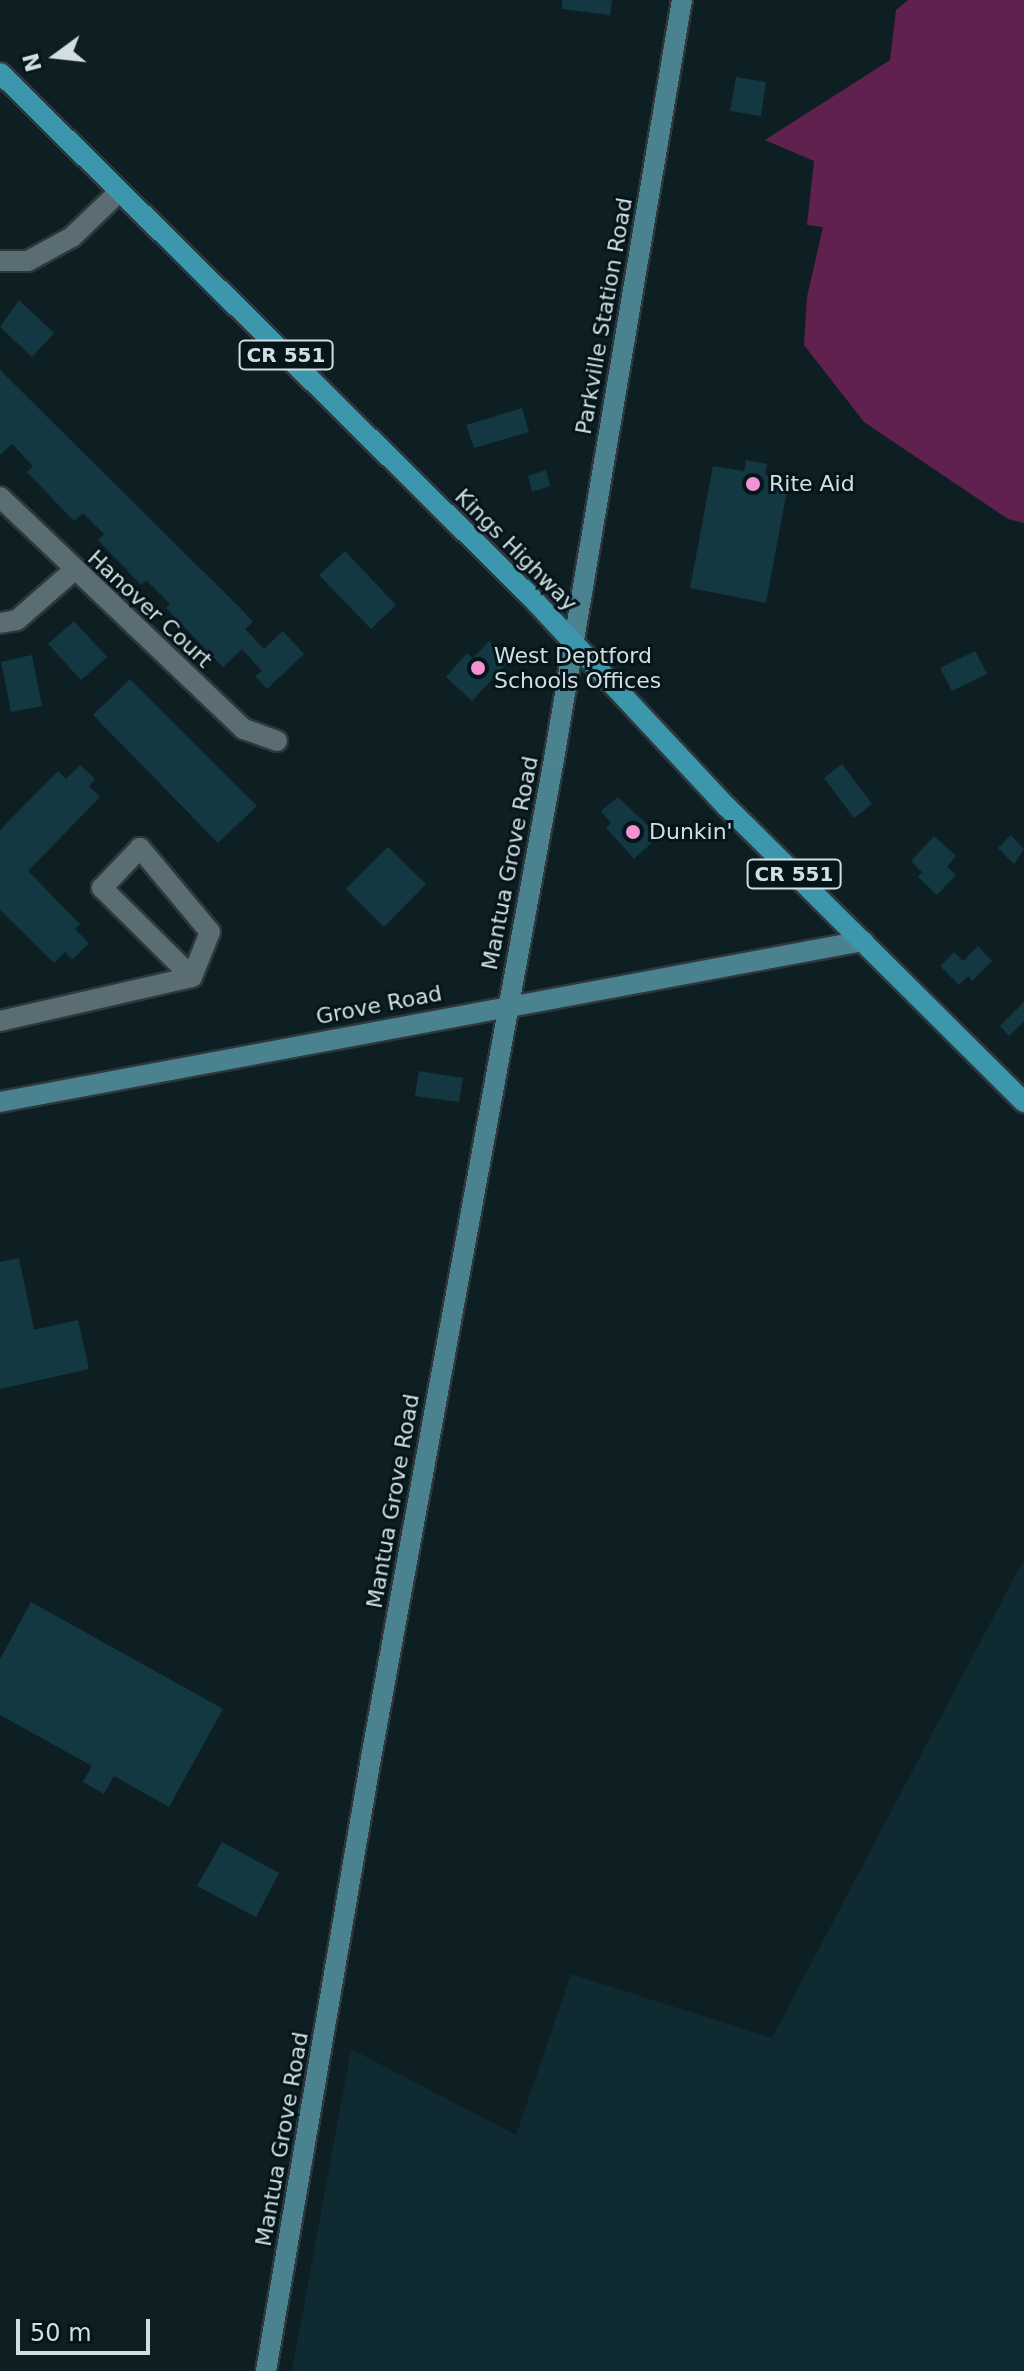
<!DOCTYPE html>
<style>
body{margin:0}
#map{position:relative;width:1024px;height:2371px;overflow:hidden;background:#0e1f24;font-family:"DejaVu Sans",sans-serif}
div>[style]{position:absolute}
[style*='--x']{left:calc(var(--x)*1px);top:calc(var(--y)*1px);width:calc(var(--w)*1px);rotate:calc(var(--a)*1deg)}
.built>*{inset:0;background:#0f2a31}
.green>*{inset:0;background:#60214e}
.building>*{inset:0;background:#133841}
.roads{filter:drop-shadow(2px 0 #2e383c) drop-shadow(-2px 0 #2e383c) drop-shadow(0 2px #2e383c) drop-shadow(0 -2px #2e383c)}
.street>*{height:20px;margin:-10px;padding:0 10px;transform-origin:10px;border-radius:10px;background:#596d73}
.secondary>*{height:20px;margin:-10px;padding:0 10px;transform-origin:10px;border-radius:10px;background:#4b8290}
.primary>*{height:20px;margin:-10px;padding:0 10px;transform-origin:10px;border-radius:10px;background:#3c96ac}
.dots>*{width:22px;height:22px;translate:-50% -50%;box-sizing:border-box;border:4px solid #05161b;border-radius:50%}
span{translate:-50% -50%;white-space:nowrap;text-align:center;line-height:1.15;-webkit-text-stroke:6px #05161b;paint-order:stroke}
.shield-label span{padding:2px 6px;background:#05161b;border:2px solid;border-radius:6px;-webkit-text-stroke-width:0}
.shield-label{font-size:20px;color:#d3dee2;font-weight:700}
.street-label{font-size:22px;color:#d3dee2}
.poi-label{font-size:22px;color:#d3dee2}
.left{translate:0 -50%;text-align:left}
.north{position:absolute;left:16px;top:16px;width:80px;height:80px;-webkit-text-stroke:6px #05161b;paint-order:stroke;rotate:255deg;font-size:22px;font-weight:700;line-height:32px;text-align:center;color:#d3dee2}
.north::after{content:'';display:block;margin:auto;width:28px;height:36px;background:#d3dee2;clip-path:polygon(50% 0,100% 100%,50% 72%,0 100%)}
.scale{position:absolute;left:16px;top:2319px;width:134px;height:36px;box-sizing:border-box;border:4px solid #d3dee2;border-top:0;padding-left:10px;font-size:24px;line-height:28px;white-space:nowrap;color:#d3dee2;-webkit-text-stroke:6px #05161b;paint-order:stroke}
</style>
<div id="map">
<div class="built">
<div style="clip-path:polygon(1024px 1559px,1024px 2371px,292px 2371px,351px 2049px,516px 2135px,571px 1974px,772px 2038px)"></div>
</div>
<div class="green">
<div style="clip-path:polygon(908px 0,1024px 0,1024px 523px,1008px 519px,864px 422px,804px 345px,807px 297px,823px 227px,807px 225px,814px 161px,765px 140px,890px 60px,896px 10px)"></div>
</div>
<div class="building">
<div style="clip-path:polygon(562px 0,612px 0,610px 15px,562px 9px)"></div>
<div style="clip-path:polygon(736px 77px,766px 82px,761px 116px,730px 111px)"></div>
<div style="clip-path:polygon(19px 300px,54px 333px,32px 357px,0 327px)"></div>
<div style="clip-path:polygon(0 370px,240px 608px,253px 622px,245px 629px,264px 649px,283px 631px,304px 654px,267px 689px,255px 676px,262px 671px,242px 649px,223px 667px,166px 608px,170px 604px,146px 580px,141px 585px,98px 540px,104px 534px,83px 513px,74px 521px,27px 472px,33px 466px,12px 444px,0 455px)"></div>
<div style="clip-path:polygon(522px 408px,529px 432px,474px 448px,466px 425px)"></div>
<div style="clip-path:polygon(746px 460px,767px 464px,765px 475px,789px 480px,766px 603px,690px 588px,713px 466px,744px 471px)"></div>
<div style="clip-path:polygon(546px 470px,550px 486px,532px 492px,528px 476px)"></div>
<div style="clip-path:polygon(345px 551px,396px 605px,371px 629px,319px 575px)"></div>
<div style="clip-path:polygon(74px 621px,107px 657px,81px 680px,48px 644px)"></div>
<div style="clip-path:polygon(489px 641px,510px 660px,472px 701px,446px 677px,467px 653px,473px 658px)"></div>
<div style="clip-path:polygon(975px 651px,987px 674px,952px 691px,940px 668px)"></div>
<div style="clip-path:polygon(32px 655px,42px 706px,11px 712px,1px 662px)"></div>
<div style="clip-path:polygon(130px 679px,257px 806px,218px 843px,93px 715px)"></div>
<div style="clip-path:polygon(842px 764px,872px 804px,854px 818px,824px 778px)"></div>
<div style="clip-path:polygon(80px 765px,95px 779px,89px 786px,100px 797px,28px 871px,80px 924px,75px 929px,89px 943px,72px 960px,65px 952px,54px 963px,0 910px,0 830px,58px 771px,66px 779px)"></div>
<div style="clip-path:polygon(618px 797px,659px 836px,634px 859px,606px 828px,611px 823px,601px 811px)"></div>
<div style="clip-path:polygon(1011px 835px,1024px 849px,1014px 864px,998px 848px)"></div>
<div style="clip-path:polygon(934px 836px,956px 856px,947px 867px,956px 875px,937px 895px,918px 877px,922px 872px,911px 861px)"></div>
<div style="clip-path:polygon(388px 847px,426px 884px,384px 927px,346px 889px)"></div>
<div style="clip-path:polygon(978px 946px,992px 961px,972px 981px,968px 976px,959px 985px,940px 966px,954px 952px,963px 961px)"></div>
<div style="clip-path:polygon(1024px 1002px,1024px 1021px,1009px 1036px,1000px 1026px)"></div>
<div style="clip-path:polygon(419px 1071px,463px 1078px,459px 1102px,415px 1096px)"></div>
<div style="clip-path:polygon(19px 1258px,34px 1330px,78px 1320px,89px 1369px,0 1389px,0 1262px)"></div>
<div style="clip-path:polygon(31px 1602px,223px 1709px,169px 1807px,114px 1776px,104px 1794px,83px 1782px,92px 1766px,0 1715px,0 1659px)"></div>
<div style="clip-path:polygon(222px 1842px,279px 1873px,256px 1917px,197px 1886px)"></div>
</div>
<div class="roads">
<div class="street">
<div style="--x:0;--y:261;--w:28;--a:0"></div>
<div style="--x:28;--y:261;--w:50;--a:-28.6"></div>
<div style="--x:72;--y:237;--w:65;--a:-43.8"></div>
<div style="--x:0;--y:497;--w:337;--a:43.6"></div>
<div style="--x:244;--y:729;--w:35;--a:20"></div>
<div style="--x:0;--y:623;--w:17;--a:-10"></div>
<div style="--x:17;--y:620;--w:74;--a:-41.2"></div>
<div style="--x:140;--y:848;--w:109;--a:50.2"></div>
<div style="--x:210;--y:932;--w:48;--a:111.8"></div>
<div style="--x:192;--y:977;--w:127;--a:-135.3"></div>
<div style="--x:102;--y:888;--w:55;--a:-46.5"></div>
<div style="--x:0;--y:1021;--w:197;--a:-12.9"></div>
</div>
<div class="secondary">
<div style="--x:0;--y:1102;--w:878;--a:-10.57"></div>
<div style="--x:266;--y:2371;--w:622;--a:-80.28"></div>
<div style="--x:371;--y:1758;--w:1016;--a:-79.62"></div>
<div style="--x:554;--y:759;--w:770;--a:-80.43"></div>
</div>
<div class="primary">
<div style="--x:0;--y:73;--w:743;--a:44.62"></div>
<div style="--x:529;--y:595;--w:290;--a:47"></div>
<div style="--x:727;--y:807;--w:419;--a:44.8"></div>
</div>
</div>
<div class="dots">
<div style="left:753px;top:484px;background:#f491d3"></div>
<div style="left:478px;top:668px;background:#f491d3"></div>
<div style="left:633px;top:832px;background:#f491d3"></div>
</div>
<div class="shield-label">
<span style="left:286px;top:355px">CR 551</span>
<span style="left:794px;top:874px">CR 551</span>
</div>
<div class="street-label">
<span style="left:604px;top:316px;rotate:-80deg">Parkville Station Road</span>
<span style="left:516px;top:550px;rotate:45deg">Kings Highway</span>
<span style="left:150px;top:609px;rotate:43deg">Hanover Court</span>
<span style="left:510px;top:863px;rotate:-79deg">Mantua Grove Road</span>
<span style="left:379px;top:1005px;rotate:-11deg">Grove Road</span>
<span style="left:393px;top:1501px;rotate:-80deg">Mantua Grove Road</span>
<span style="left:282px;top:2139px;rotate:-80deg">Mantua Grove Road</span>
</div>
<div class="poi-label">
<span class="left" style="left:769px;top:484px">Rite Aid</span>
<span class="left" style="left:494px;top:668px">West Deptford<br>Schools Offices</span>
<span class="left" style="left:649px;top:832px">Dunkin'</span>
</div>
<div class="north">N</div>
<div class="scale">50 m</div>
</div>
